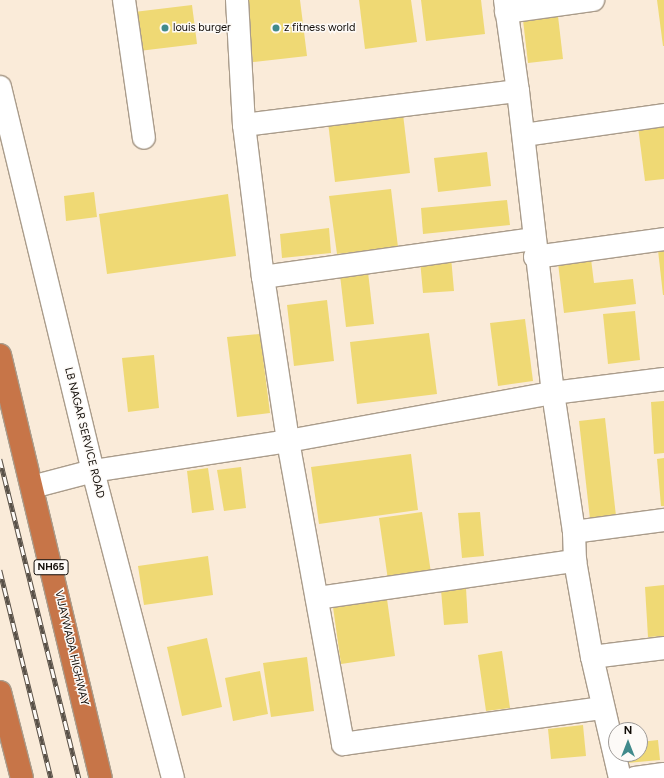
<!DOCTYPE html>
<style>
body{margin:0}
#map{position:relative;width:664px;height:778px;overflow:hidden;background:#faebd9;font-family:Figtree,sans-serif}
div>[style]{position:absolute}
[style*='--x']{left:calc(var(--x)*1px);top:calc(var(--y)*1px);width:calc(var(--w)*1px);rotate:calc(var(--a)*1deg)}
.building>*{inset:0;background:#efd974}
.roads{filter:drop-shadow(1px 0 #aa9c8b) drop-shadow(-1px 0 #aa9c8b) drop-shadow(0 1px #aa9c8b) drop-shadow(0 -1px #aa9c8b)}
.minor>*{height:22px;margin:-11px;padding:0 11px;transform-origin:11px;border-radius:11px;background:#fff}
.highway>*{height:22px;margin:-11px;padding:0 11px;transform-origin:11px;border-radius:11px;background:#c77548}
.rail>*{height:4.5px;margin-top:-2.25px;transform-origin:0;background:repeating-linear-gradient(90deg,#fdfaf7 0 9px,#595148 0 18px);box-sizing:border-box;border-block:1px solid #595148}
.dots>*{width:11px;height:11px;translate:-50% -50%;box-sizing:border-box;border:2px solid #fdfaf7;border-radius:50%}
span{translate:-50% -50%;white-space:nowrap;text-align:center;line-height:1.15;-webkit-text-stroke:3px #fdfaf7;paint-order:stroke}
.shield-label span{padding:1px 3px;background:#fdfaf7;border:1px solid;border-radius:3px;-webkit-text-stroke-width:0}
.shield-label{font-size:10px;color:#100b06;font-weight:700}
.poi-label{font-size:11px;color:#100b06}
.left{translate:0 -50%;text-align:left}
.street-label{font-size:11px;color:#100b06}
.north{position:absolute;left:608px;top:722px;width:40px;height:40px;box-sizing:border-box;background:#fdfaf7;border:1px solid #9e9a97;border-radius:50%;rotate:0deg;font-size:11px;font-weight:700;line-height:16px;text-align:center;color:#100b06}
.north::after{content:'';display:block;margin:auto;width:14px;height:18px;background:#418a8b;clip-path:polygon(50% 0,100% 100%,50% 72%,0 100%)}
</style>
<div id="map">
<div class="building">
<div style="clip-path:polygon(246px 0,300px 0,307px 56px,253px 62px)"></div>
<div style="clip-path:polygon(359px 0,411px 0,417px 42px,365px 49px)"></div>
<div style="clip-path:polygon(421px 0,481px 0,485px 34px,426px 41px)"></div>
<div style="clip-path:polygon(657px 0,664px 0,664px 46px,663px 46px)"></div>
<div style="clip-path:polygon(192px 5px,197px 44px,139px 51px,134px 12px)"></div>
<div style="clip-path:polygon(558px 16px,563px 59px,528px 63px,523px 20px)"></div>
<div style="clip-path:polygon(403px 114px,410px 173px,335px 182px,328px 122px)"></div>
<div style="clip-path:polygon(664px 124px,664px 179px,645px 181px,638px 127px)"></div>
<div style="clip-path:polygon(487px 152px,491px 186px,438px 192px,434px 158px)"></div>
<div style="clip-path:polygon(391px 189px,398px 247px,337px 254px,329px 196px)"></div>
<div style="clip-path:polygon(94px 192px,97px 217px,66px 221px,64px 196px)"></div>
<div style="clip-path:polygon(228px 194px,236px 256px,107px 274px,99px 214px)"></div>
<div style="clip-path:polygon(507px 200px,510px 225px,423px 234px,421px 208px)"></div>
<div style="clip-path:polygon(329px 228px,331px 253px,282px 258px,280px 234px)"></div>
<div style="clip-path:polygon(664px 249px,664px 295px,663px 295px,658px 250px)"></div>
<div style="clip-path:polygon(451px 257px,454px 291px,423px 293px,420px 260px)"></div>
<div style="clip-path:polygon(591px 259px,594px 283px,633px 279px,636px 304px,564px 313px,558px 263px)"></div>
<div style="clip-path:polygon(368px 272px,374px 324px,346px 327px,340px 275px)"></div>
<div style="clip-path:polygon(327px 300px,334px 361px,294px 366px,287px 305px)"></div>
<div style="clip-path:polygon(635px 311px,640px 360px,608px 364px,603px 314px)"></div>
<div style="clip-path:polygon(525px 319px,533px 381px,498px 386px,490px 323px)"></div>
<div style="clip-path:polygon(429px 333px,437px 394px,357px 404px,350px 342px)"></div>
<div style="clip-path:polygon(260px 334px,270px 413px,237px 417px,227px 337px)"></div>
<div style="clip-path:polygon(154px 355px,159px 408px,128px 412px,122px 358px)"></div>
<div style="clip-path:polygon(664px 401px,664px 453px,654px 454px,651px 402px)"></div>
<div style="clip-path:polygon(605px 418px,616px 516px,590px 519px,579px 421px)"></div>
<div style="clip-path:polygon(411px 454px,418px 510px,319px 524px,311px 467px)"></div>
<div style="clip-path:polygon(664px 458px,664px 506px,661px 506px,657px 459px)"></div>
<div style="clip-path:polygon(241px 467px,246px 508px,224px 511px,217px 470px)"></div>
<div style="clip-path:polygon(208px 468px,214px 510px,192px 513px,187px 471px)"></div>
<div style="clip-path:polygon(422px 512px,431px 573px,388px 580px,379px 518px)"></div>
<div style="clip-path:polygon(480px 512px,484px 556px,462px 558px,458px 513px)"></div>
<div style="clip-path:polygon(208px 556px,213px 595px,144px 605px,138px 566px)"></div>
<div style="clip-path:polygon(664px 585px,664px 636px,648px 637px,645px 587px)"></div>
<div style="clip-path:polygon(466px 588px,468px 623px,444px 625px,441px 590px)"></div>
<div style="clip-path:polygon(387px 599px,395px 656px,341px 664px,333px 607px)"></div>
<div style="clip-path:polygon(207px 638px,222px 707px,182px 716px,167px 647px)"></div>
<div style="clip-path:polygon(502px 651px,510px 708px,486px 711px,478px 655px)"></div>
<div style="clip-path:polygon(307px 657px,314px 711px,271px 717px,263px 663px)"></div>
<div style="clip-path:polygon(260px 671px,268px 714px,233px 721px,225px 678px)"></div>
<div style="clip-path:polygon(583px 725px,586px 756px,551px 759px,548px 729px)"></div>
<div style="clip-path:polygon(658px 740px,660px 760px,627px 763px,627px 754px,640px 754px,640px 742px)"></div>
</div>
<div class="roads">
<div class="minor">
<div style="--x:124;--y:0;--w:139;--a:81.8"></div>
<div style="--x:237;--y:0;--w:125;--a:86.8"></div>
<div style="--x:244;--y:125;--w:153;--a:82.9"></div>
<div style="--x:263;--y:277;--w:166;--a:81.3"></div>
<div style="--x:288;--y:441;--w:308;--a:79.7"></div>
<div style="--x:343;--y:744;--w:262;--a:-7.9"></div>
<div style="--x:505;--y:0;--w:92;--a:81.9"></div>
<div style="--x:518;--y:91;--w:304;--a:83.4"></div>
<div style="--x:553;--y:393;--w:141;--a:81.4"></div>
<div style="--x:574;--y:532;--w:29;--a:88"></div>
<div style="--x:575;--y:561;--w:97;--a:80"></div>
<div style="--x:592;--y:657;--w:124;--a:77"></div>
<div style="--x:506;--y:12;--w:88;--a:-7.9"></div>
<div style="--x:0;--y:87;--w:395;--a:76.4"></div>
<div style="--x:93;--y:471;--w:317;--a:75.4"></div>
<div style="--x:244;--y:125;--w:276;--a:-7.1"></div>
<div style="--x:524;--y:135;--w:141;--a:-8.1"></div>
<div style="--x:535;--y:257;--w:130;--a:-7.9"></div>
<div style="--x:263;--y:277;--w:274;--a:-8"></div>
<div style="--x:32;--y:487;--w:63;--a:-14.7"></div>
<div style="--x:93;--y:471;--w:197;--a:-8.7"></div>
<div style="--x:288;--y:441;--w:269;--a:-10.3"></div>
<div style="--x:553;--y:393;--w:112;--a:-7.2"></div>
<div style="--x:574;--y:532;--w:91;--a:-7.6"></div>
<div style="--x:317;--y:598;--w:261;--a:-8.2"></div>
<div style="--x:592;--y:657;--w:73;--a:-7.1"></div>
<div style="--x:635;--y:778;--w:29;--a:-8"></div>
</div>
<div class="highway">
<div style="--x:0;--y:355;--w:435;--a:76.6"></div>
<div style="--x:0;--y:692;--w:89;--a:75.7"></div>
</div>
</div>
<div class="rail">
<div style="--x:0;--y:459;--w:329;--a:76.1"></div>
<div style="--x:0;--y:570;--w:214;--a:76.2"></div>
</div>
<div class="dots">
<div style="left:165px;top:28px;background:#418a8b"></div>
<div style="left:276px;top:28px;background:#418a8b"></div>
</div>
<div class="shield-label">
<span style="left:51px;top:567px">NH65</span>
</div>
<div class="poi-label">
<span class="left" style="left:173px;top:28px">louis burger</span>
<span class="left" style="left:284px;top:28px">z fitness world</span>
</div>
<div class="street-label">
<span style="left:84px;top:433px;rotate:76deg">LB NAGAR SERVICE ROAD</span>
<span style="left:71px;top:648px;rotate:77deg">VIJAYWADA HIGHWAY</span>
</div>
<div class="north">N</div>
</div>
